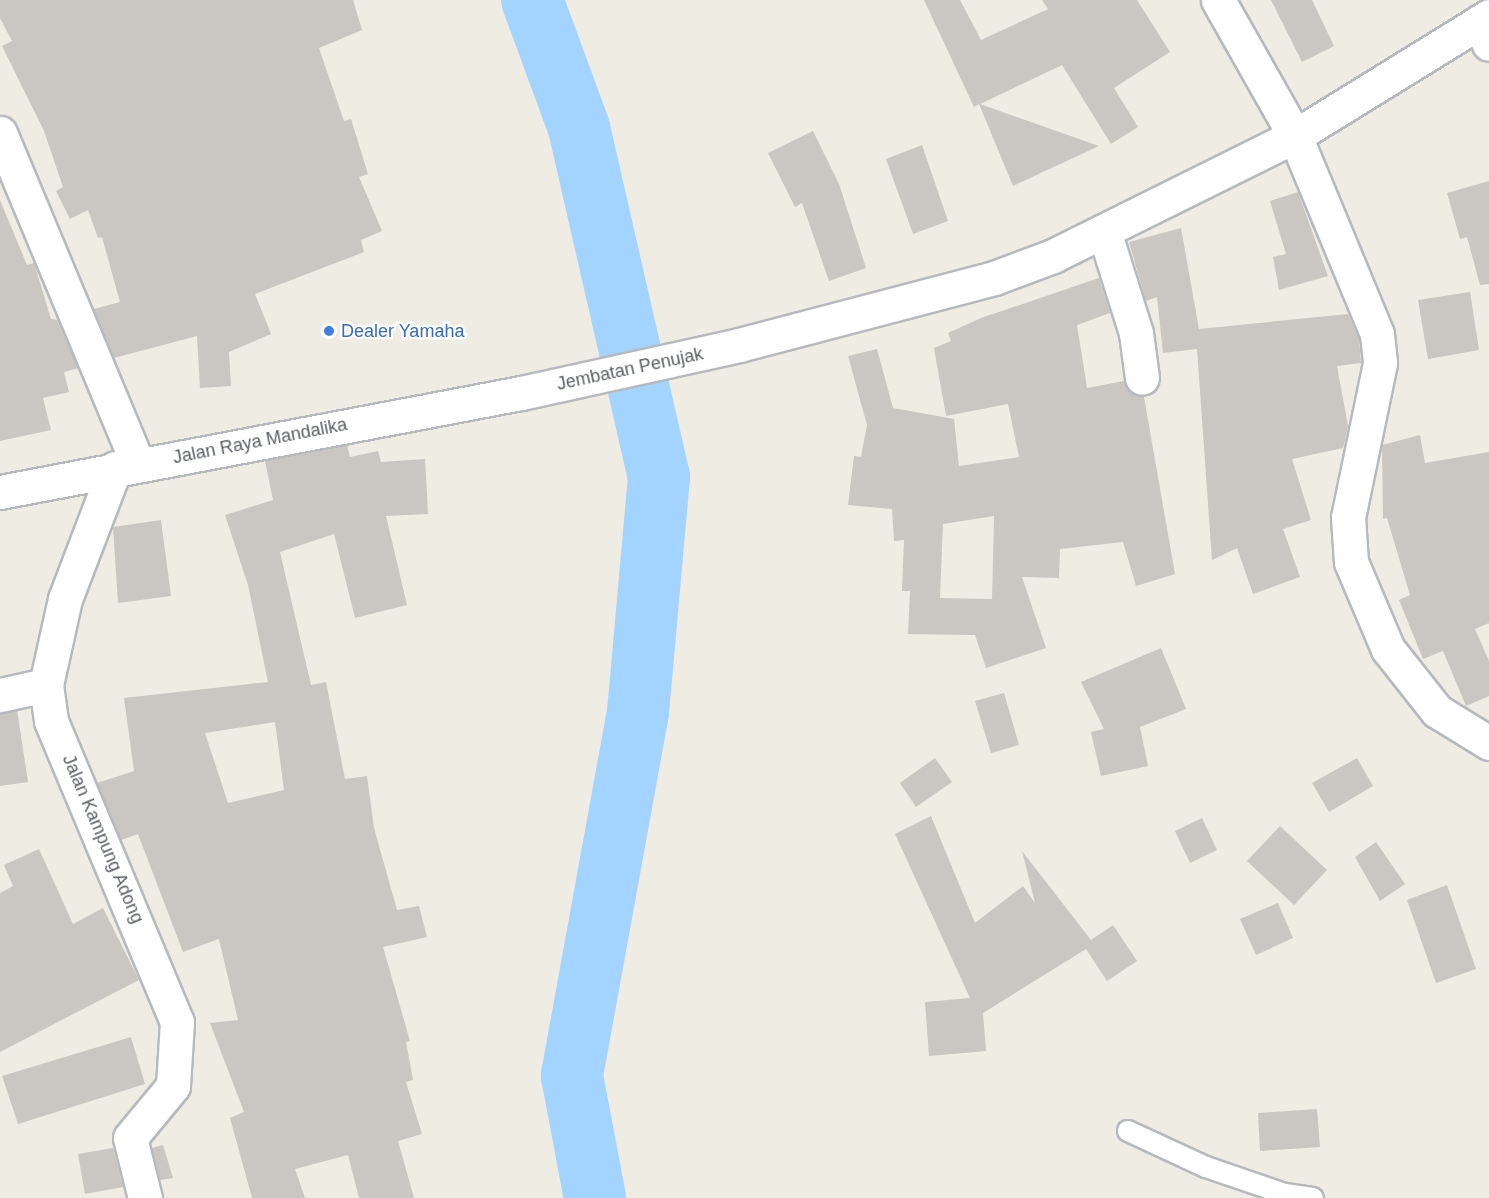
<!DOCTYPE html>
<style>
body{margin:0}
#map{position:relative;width:1489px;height:1198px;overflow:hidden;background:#efece3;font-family:Helvetica,sans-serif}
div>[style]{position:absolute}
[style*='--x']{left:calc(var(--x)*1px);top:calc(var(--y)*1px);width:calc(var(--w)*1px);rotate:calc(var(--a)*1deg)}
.river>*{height:62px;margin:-31px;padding:0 31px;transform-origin:31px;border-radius:31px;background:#a3d4ff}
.building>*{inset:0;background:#cac6c1}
.roads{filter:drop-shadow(2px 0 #b6b9be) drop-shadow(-2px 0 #b6b9be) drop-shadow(0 2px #b6b9be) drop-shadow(0 -2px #b6b9be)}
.service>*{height:20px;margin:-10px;padding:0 10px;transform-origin:10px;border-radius:10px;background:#fff}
.minor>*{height:33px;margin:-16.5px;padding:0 16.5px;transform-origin:16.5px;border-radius:16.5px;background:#fff}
.tertiary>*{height:33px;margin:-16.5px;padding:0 16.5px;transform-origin:16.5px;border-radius:16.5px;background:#fff}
.secondary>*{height:33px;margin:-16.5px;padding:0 16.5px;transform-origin:16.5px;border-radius:16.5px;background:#fff}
.dots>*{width:16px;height:16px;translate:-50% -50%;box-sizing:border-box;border:3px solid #fff;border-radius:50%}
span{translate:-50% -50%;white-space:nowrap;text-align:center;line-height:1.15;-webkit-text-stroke:4.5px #fff;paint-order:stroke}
.shop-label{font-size:18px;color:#366cbe}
.left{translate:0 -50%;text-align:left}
.street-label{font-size:18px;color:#5b5f65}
</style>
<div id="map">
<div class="river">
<div style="--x:532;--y:0;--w:136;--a:69.8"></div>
<div style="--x:579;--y:128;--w:358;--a:77.1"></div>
<div style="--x:659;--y:477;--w:236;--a:95.1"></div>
<div style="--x:638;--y:712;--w:370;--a:100.3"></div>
<div style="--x:572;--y:1076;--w:124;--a:79.3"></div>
</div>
<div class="building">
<div style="clip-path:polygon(0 0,353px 0,362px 30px,319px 48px,344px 121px,351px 119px,368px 174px,359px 177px,382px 231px,361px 240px,364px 252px,255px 294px,271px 334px,229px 352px,231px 386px,200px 388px,197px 336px,114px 358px,94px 309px,120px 302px,102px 237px,98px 238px,88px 210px,70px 219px,56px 191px,63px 187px,44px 131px,2px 46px,12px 41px,0 18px)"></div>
<div style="clip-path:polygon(924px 0,960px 0,981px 40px,1048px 9px,1042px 0,1137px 0,1170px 52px,1114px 88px,1138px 127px,1111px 144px,1062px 65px,980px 104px,1099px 146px,1013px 186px,979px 104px,974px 107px)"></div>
<div style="clip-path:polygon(1271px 0,1312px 0,1334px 46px,1302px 62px)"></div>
<div style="clip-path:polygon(813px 131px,839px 184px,866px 268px,829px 281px,802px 203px,795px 207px,768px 153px)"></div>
<div style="clip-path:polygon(922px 145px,948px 221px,913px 234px,886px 159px)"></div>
<div style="clip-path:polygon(1489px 181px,1489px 284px,1480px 285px,1467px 237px,1460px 239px,1447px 193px)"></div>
<div style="clip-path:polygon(1298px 192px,1328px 276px,1279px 290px,1273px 257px,1286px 254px,1270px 201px)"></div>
<div style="clip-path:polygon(0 200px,27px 265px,34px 263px,51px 319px,57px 320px,78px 368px,64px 372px,69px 392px,43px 398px,51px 430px,0 441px)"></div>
<div style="clip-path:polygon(1181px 228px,1199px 329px,1348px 314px,1359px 339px,1361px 363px,1337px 366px,1348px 426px,1343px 448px,1292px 459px,1311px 520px,1283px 529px,1300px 577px,1253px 594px,1237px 548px,1212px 560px,1197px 349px,1163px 353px,1157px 297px,1146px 301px,1129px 242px)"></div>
<div style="clip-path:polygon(evenodd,1099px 278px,1110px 313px,1077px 325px,1087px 388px,1124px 381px,1134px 395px,1144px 397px,1175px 574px,1136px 586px,1123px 542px,1060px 549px,1059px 578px,1022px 577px,1046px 648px,986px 668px,975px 635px,908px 634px,910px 591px,902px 591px,904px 540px,894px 541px,892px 509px,848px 505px,854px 456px,861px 457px,867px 425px,848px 356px,877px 349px,893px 408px,954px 419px,959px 466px,1019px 457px,1008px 404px,946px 416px,934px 348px,951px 341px,948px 333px,981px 318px,1099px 278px,994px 516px,992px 599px,940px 598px,943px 524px,994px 516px)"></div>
<div style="clip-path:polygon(1470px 292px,1479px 350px,1428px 359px,1418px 300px)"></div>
<div style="clip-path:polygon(1420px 435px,1425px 463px,1489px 452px,1489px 623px,1475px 629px,1489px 661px,1489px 696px,1466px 706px,1443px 651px,1423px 659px,1399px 600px,1410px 595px,1387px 518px,1383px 519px,1382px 445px)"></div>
<div style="clip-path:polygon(evenodd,347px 445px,350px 457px,378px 451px,381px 462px,425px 459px,428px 514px,386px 516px,407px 605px,355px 618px,334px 534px,280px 552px,311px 685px,326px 682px,345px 779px,367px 776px,374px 828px,397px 910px,419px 906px,427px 937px,383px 947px,410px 1041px,406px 1042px,413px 1080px,406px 1082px,422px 1134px,398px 1141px,414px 1198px,359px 1198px,348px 1155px,295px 1169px,305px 1198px,252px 1198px,230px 1118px,244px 1112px,210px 1023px,238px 1020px,219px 939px,183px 952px,138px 834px,121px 840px,97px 783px,134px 771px,124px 698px,268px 682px,248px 585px,225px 515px,273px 500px,265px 461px,347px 445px,275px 722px,284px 790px,228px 803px,205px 733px,275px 722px)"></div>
<div style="clip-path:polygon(161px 520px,171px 596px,118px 603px,113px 527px)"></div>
<div style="clip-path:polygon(1161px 648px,1186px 709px,1140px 727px,1148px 766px,1101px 776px,1091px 732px,1104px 729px,1081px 682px)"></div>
<div style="clip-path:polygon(1004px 693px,1019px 745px,991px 753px,975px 701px)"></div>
<div style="clip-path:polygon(17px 710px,28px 782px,0 786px,0 713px)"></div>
<div style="clip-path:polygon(935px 758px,952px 782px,916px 807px,900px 783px)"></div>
<div style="clip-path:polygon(1357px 758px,1373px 786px,1329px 812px,1312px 783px)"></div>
<div style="clip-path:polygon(931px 816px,975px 923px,1023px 886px,1035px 903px,1022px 851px,1091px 940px,1113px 925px,1137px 961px,1107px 981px,1086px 949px,983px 1013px,986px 1051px,929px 1056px,925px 1002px,970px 998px,895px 834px)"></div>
<div style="clip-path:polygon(1202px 818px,1217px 850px,1190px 863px,1175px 831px)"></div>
<div style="clip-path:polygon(1280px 826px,1327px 870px,1294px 905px,1247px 861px)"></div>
<div style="clip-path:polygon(1376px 842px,1405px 884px,1380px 901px,1355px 857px)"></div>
<div style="clip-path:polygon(39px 849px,73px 924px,103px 908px,139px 980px,0 1052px,0 893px,13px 886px,4px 865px)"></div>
<div style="clip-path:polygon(1447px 885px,1476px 969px,1436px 983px,1407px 900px)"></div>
<div style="clip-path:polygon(1278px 903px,1293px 938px,1256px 955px,1240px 919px)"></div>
<div style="clip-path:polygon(131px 1037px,145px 1084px,18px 1124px,2px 1076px)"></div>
<div style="clip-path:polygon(1317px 1109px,1320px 1147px,1260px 1151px,1258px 1113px)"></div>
<div style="clip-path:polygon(163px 1145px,173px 1178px,160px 1180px,152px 1148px)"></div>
<div style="clip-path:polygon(113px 1148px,123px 1187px,85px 1194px,78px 1154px)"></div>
</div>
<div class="roads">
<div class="service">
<div style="--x:1128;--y:1131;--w:86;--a:24.8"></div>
<div style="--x:1206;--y:1167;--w:83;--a:18.9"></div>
<div style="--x:1285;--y:1194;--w:28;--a:8"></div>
</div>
<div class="minor">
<div style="--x:1218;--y:0;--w:156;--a:60.5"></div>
<div style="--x:1295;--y:136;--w:214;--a:67.5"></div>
<div style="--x:1377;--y:334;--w:29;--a:84"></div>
<div style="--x:1380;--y:363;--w:157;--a:101.7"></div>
<div style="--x:1348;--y:517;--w:45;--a:86.2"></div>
<div style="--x:1351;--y:562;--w:95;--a:67"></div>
<div style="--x:1388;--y:649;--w:79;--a:51.7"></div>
<div style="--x:1437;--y:711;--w:61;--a:31.6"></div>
<div style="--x:1481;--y:21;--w:24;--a:71"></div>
<div style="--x:1104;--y:231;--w:107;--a:72.6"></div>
<div style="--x:1136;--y:333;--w:45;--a:82.4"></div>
<div style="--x:115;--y:468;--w:140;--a:110.9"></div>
<div style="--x:65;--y:599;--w:88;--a:102.5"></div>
<div style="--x:46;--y:685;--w:36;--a:82"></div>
<div style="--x:51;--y:721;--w:326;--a:67.3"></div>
<div style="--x:177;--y:1022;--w:64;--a:93.6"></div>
<div style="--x:173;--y:1086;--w:67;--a:129.6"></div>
<div style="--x:130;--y:1138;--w:62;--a:76"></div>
<div style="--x:0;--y:695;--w:47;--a:-12.3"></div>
</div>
<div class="tertiary">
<div style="--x:0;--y:133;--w:359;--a:67.4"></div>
</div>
<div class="secondary">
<div style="--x:0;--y:492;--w:530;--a:-10.76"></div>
<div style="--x:521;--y:393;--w:223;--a:-12.4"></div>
<div style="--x:739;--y:345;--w:264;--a:-14.7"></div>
<div style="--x:994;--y:278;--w:63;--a:-20.4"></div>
<div style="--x:1053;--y:256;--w:270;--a:-26.4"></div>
<div style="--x:1295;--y:136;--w:228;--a:-31.7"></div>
</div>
</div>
<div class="dots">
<div style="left:329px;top:331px;background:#3f7fe0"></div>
</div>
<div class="shop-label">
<span class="left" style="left:341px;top:331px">Dealer Yamaha</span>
</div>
<div class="street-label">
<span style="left:630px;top:369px;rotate:-12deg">Jembatan Penujak</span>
<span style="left:260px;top:441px;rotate:-11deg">Jalan Raya Mandalika</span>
<span style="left:103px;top:839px;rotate:67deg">Jalan Kampung Adong</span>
</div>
</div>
